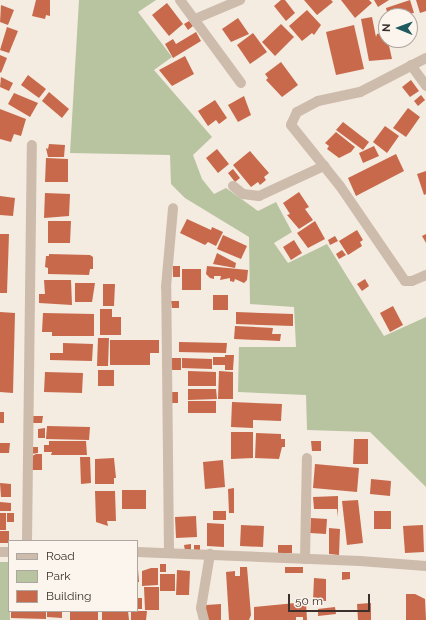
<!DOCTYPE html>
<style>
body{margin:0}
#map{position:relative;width:426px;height:620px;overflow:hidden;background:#f4ebe1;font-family:Raleway,sans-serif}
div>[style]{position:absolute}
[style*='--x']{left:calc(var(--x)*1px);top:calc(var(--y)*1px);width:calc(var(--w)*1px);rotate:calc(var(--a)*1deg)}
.green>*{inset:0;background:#b8c4a0}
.building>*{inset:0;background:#c8694b}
.minor>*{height:10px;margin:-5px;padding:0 5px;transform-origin:5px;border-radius:5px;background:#cdbbac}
span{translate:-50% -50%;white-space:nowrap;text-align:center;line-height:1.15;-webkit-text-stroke:3px #fbf5ee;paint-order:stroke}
.legend{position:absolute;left:8px;top:540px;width:130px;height:72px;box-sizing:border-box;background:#fbf5ee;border:1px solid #aea6a0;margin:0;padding:5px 7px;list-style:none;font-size:12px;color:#3b302b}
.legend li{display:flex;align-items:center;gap:8px;height:20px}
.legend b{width:20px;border:1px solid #aea6a0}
.north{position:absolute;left:378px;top:8px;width:40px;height:40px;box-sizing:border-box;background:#fbf5ee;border:1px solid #aea6a0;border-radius:50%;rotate:271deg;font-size:11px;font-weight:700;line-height:16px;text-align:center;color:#3b302b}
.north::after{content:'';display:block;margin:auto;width:14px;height:18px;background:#1f5a5e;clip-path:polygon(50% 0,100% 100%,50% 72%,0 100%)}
.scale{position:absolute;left:288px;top:594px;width:82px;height:18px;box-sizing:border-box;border:2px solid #3b302b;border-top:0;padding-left:5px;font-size:12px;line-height:14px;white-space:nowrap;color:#3b302b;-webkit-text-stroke:3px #fbf5ee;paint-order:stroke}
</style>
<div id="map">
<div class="green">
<div style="clip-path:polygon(79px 0,156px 0,138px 12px,172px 57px,154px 70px,212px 137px,193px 155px,202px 179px,214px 194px,226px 188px,258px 211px,276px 202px,292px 232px,274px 243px,288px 263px,327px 244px,384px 336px,426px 317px,426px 487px,370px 432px,307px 430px,306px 395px,238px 392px,239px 347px,296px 347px,294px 307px,250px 304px,249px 237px,185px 198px,171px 184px,170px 155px,70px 153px)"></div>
<div style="clip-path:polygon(0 562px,9px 562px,10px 620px,0 620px)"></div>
</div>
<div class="building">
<div style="clip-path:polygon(36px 0,50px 0,50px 16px,46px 15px,45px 19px,32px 16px)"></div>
<div style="clip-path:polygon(281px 0,285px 0,295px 13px,286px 21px,274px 6px)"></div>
<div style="clip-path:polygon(304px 0,331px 0,333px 2px,317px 15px)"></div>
<div style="clip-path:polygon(341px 0,369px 0,372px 3px,355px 18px)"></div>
<div style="clip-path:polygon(374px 0,389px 0,378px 7px)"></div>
<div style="clip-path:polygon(410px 0,414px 13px,388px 16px,386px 8px)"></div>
<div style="clip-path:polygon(416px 0,426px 0,426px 11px,420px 13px)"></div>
<div style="clip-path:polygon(167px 3px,183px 24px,169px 36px,152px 15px)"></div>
<div style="clip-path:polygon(1px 5px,14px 10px,8px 25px,0 22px)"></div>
<div style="clip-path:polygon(307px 10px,321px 25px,314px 35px,312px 33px,302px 41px,289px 26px)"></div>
<div style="clip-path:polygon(372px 17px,376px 37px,377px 34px,386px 32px,392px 59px,369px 61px,361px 19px)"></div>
<div style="clip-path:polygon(238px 18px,249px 34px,231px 42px,222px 29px)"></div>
<div style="clip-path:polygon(189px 21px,193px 26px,188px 30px,184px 24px)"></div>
<div style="clip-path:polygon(281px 24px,294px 37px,275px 56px,262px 42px)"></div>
<div style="clip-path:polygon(354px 25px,364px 69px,336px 75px,326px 32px)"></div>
<div style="clip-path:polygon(7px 27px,18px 31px,9px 53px,0 50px)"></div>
<div style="clip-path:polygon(196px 32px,201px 41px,173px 58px,165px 44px,173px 39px,176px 44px)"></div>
<div style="clip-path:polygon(253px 33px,267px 52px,250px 64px,237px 45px)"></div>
<div style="clip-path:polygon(0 55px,7px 58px,1px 73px,0 72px)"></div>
<div style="clip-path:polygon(185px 56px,194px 74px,172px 86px,159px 70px)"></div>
<div style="clip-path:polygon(281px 62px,298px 85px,282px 97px,266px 80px,268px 78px,265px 74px)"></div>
<div style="clip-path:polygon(28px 75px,46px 89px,39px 98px,21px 85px)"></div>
<div style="clip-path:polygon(1px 77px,13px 83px,9px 91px,0 87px)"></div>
<div style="clip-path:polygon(411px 80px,419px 91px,410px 97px,402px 87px)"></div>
<div style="clip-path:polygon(49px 92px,69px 109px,62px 118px,42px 101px)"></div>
<div style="clip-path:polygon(14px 93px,38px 103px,30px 117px,8px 104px)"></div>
<div style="clip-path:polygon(421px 95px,425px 100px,418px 106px,414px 101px)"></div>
<div style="clip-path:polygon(244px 96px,251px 115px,238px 122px,228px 105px)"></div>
<div style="clip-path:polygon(215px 100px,227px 118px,219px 124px,216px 120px,208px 126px,198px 111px)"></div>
<div style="clip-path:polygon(408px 108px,420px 117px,406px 137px,393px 128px)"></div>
<div style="clip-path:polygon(0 109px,26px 119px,21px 136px,14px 134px,11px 142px,0 139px)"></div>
<div style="clip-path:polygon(343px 122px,369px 142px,363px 150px,336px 130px)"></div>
<div style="clip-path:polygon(385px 126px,399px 136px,387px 153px,373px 142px)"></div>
<div style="clip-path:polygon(336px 132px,355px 147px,351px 152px,339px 158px,327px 149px,329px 146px,325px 143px)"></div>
<div style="clip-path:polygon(49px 144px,65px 145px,64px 157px,48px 157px,46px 148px,48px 149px)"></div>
<div style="clip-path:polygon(374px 146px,379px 156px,363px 163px,359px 153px)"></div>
<div style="clip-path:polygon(217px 149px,229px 164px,218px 173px,206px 158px)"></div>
<div style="clip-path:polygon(250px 151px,269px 173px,264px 177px,266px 180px,260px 185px,258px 182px,251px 187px,233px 165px)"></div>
<div style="clip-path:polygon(396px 154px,404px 171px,356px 196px,348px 178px)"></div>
<div style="clip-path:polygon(46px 158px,68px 159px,68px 182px,45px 182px)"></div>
<div style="clip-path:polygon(233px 169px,240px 178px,235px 182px,228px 173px)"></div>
<div style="clip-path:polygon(426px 171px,426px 194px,424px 195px,417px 174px)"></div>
<div style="clip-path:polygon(299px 192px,309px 207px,305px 209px,313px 220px,299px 229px,287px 215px,290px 214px,283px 203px)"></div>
<div style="clip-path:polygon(45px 193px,70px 194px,69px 216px,44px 218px)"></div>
<div style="clip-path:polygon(0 196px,15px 198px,13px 216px,0 215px)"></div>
<div style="clip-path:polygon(187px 219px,211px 230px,212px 227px,223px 232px,216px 246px,208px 242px,205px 245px,180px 233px)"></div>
<div style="clip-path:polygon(48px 221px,71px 221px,70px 243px,48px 243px)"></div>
<div style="clip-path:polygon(315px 221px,325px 239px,308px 248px,297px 233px)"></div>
<div style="clip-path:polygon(357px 230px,363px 240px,360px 242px,362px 246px,348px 255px,339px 241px)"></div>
<div style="clip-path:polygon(0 234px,9px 234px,7px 293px,0 293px)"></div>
<div style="clip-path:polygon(426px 234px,426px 243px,422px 236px)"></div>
<div style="clip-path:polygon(223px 235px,247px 246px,241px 259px,217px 249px)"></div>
<div style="clip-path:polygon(335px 236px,338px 241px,330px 245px,328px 240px)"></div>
<div style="clip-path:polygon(294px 240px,302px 253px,291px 260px,283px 247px)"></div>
<div style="clip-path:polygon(342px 250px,346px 255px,339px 259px,336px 254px)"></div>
<div style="clip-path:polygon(217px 253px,236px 263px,235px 268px,213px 264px)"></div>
<div style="clip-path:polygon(49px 254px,90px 255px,93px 257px,93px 269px,90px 269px,89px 275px,48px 274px,48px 268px,45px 267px,46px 256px,49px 256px)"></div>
<div style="clip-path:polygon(173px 266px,180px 266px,180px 277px,173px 277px)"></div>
<div style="clip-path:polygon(207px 266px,248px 270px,247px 280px,244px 283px,235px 279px,234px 282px,230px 281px,230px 278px,220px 280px,221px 276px,214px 276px,214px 279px,210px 278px,206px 274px)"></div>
<div style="clip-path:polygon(182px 269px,201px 269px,201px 290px,182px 290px)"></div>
<div style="clip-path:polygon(365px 279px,369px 286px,362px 291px,357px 284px)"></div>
<div style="clip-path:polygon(44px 280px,71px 280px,72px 305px,39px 303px,39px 294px,45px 294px)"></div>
<div style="clip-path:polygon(75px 283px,95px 283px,92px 302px,75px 302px)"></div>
<div style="clip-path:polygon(103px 284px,115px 284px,114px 306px,103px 306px)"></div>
<div style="clip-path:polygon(213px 295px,228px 295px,228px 310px,213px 310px)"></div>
<div style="clip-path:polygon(171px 301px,179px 301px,179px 308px,172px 308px)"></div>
<div style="clip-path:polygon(393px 306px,403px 325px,390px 332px,380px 313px)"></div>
<div style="clip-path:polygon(100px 309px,112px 309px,112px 317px,121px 317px,121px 335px,100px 335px)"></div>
<div style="clip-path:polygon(0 312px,15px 313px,13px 393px,0 392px)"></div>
<div style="clip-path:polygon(236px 312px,293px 314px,293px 326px,236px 324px)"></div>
<div style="clip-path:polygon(43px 313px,94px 314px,94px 336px,52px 336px,52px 332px,42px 332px)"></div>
<div style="clip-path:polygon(235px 326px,273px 328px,272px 334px,281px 334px,280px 341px,234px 339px)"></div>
<div style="clip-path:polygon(98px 338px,109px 338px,108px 366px,97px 366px)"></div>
<div style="clip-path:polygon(110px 340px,159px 340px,159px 353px,150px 353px,150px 365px,110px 365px)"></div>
<div style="clip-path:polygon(179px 342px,227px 343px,226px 353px,179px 352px)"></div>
<div style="clip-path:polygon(63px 343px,93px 344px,92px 361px,50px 360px,50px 353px,63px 353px)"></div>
<div style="clip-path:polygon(225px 355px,234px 355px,233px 370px,225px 370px)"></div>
<div style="clip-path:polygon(213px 357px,225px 357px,225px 365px,213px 365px)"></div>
<div style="clip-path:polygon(172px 358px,181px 358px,181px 370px,172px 370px)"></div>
<div style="clip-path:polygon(182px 358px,212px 359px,212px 369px,182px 368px)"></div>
<div style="clip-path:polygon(98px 370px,114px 370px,114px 386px,98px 386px)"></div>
<div style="clip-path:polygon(188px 371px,216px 372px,216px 386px,188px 386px)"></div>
<div style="clip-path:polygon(219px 371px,233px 372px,233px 399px,218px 399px)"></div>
<div style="clip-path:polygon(45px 372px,83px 373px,82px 393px,44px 392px)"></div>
<div style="clip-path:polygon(188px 389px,216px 389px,217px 399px,188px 400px)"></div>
<div style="clip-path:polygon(170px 392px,178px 392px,178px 403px,170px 403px)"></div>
<div style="clip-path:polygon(188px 401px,216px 401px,216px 413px,188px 413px)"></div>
<div style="clip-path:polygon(232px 402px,282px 404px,281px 421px,253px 420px,253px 428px,231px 427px)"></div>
<div style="clip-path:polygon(0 412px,4px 412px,4px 423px,0 423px)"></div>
<div style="clip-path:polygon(32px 416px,43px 416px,42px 423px,32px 423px)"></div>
<div style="clip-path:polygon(47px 426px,90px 427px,89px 440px,46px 439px)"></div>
<div style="clip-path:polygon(45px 428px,45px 438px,38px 438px,38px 429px)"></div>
<div style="clip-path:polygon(231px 432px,253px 432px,253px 458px,231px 459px)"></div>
<div style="clip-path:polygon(256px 433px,281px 434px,281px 439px,285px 439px,285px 447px,282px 447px,279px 459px,255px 458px)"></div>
<div style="clip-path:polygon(354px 439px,368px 439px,368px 464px,353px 464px)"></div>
<div style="clip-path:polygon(49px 441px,86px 441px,87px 455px,51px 455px,52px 452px,44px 452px,44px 445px,49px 445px)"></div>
<div style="clip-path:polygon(311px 441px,321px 441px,321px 451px,312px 451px)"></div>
<div style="clip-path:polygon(0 443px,10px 443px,9px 453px,0 453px)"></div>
<div style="clip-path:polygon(31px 447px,38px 447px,38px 453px,31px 454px)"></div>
<div style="clip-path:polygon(36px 454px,42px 454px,42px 470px,32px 470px,32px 456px)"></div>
<div style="clip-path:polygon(80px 457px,90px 457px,91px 483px,81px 484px)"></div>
<div style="clip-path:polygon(114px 458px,116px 478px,114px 478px,114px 484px,95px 484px,95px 459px)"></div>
<div style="clip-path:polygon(223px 460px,225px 487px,205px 489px,203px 462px)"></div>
<div style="clip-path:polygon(315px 464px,359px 468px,357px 492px,313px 488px)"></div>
<div style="clip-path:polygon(371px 479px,391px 481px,390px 496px,370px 494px)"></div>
<div style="clip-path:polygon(0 483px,11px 484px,11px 497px,1px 497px)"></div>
<div style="clip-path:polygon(234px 488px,234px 513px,229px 513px,228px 489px)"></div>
<div style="clip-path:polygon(122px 490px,146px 490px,146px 509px,122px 509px)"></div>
<div style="clip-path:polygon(95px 491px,115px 491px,116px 521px,107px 521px,108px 526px,96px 522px)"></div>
<div style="clip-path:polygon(338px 496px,338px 517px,337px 509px,314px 509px,313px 497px)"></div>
<div style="clip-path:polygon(358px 500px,363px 543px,347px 545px,342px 501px)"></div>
<div style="clip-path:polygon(0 502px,11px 503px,11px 511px,0 511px)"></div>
<div style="clip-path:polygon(213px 511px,226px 511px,226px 520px,213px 520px)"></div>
<div style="clip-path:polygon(374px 511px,391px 511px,391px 529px,374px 529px)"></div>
<div style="clip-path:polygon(0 513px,6px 513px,6px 530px,0 530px)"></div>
<div style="clip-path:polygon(7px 513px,14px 513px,14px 522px,7px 522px)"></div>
<div style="clip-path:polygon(196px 516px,197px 537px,176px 538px,175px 517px)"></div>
<div style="clip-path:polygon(311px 518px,327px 519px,326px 534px,310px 533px)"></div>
<div style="clip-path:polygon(207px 523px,224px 524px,224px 547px,207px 546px)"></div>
<div style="clip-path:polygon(241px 525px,264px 526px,263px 547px,240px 546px)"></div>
<div style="clip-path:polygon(423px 525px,424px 552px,405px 553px,403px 526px)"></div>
<div style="clip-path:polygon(329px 528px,340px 529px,339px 555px,329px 554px)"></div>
<div style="clip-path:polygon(0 531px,9px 531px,9px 543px,0 543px)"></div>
<div style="clip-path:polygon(191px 544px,191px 550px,185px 551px,184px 545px)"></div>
<div style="clip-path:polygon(194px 545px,200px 545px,200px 550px,194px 550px)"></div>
<div style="clip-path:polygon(278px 545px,292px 545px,292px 553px,278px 553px)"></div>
<div style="clip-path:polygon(160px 564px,166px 564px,166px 572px,160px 572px)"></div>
<div style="clip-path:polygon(240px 567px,247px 567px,251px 615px,249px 620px,229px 620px,226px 572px,235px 571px,235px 576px,240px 576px)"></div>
<div style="clip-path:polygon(285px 567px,303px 567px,303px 573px,285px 573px)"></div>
<div style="clip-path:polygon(151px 568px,158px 568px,158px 585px,142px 586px,142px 571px)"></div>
<div style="clip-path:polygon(137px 569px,138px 569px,139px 582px,137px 582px)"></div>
<div style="clip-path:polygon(177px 570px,190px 571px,189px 595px,176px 595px)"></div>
<div style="clip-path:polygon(342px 572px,350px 572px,350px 579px,342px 580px)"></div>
<div style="clip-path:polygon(160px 574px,175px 574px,175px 591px,160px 591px)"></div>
<div style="clip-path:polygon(314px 578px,326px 579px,326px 601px,313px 601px)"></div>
<div style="clip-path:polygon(144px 587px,159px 587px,159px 610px,145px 610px)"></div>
<div style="clip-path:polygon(406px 594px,415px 594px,425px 599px,426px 620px,406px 620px)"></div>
<div style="clip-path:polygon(137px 598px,142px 598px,142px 609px,137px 609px)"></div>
<div style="clip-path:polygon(306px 602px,307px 620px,303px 620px,303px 617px,296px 617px,296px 620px,254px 620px,254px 607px)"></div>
<div style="clip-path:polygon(371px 603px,371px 620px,358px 620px,357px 604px)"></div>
<div style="clip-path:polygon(221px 604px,221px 620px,206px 620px,206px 605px)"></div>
<div style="clip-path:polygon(335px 607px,336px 614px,318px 616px,318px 609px)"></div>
<div style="clip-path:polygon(11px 611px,46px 611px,46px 619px,11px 618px)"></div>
<div style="clip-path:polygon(47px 611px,62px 611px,62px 618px,47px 617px)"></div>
<div style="clip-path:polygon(70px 611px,98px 611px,98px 620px,70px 620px)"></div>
<div style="clip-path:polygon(102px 611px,128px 611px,129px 620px,102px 620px)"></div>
<div style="clip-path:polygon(131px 611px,147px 611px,146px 620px,131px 620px)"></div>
</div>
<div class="minor">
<div style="--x:180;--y:0;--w:103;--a:53.7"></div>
<div style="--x:195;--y:19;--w:49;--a:-22.9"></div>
<div style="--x:426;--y:58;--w:74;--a:152.7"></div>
<div style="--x:360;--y:92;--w:43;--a:167.9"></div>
<div style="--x:318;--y:101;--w:24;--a:152"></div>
<div style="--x:297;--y:112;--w:14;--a:115"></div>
<div style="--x:291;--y:125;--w:78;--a:51.2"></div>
<div style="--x:340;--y:186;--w:115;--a:55.6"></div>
<div style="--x:405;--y:281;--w:7;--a:0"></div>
<div style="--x:412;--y:281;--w:15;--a:-23"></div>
<div style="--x:411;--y:65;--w:26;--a:54"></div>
<div style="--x:233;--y:186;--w:13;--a:39"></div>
<div style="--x:243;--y:194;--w:16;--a:7"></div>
<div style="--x:259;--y:196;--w:72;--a:-24.8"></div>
<div style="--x:27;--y:541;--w:396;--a:-89.3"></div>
<div style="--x:0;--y:552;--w:9;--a:0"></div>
<div style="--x:137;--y:552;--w:223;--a:2.3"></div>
<div style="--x:360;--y:561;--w:66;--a:4.3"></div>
<div style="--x:169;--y:552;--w:265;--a:-90.6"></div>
<div style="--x:166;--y:287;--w:79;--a:-84.9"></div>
<div style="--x:305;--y:559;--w:101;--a:-88.9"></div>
<div style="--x:204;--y:620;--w:12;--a:-104"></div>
<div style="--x:201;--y:608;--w:55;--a:-80.5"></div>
</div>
<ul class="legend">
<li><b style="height:5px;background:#cdbbac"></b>Road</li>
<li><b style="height:11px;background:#b8c4a0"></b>Park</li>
<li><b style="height:11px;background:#c8694b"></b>Building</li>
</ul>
<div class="north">N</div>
<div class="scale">50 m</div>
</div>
